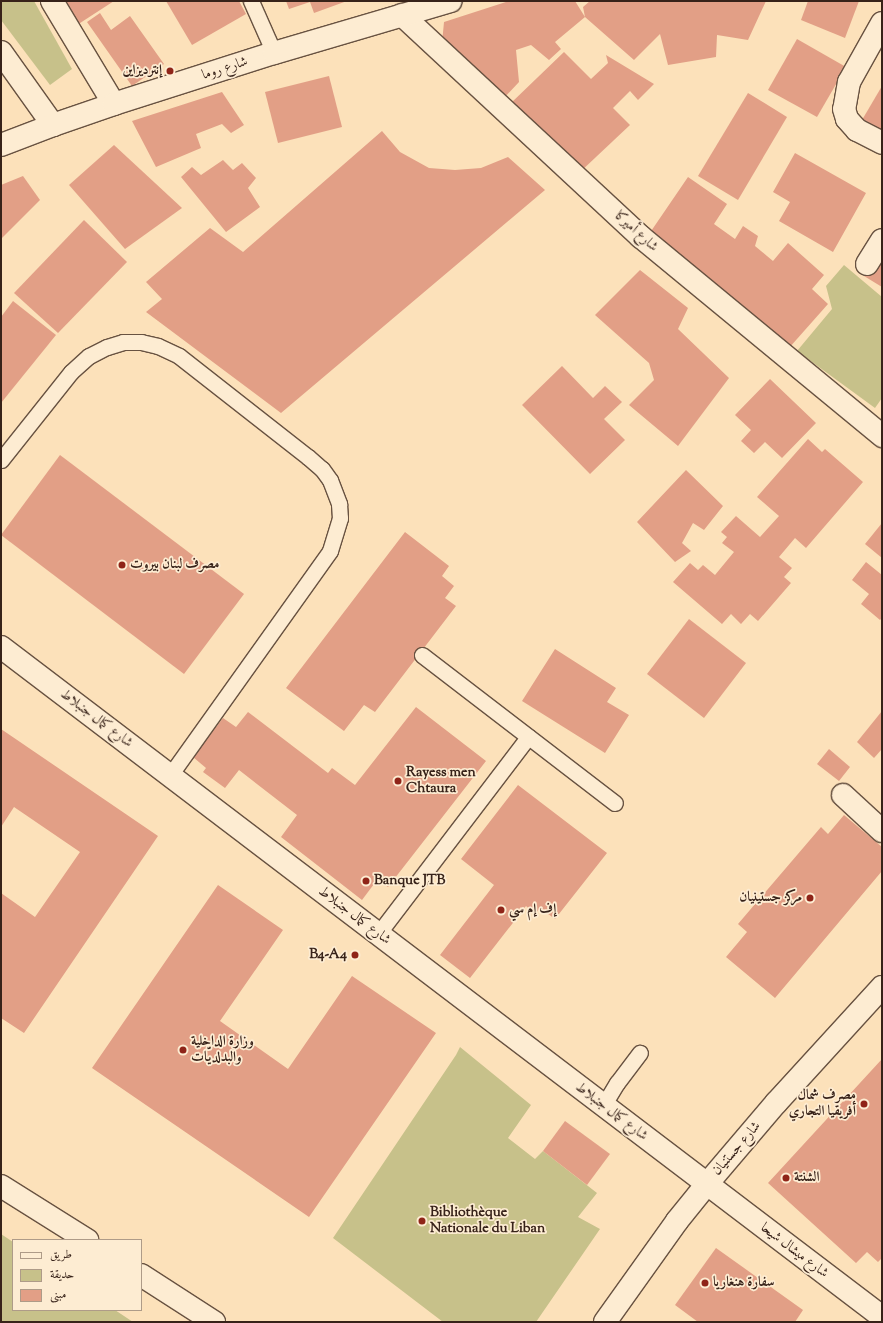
<!DOCTYPE html>
<meta charset="utf-8">
<style>
body{margin:0}
#map{position:relative;width:883px;height:1323px;overflow:hidden;background:#fce1ba;font-family:"Sorts Mill Goudy",Amiri,serif}
div>[style]{position:absolute}
[style*='--x']{left:calc(var(--x)*1px);top:calc(var(--y)*1px);width:calc(var(--w)*1px);rotate:calc(var(--a)*1deg)}
.green>*{inset:0;background:#c7c18a}
.building>*{inset:0;background:#e29f86}
.roads{filter:drop-shadow(1px 0 #685241) drop-shadow(-1px 0 #685241) drop-shadow(0 1px #685241) drop-shadow(0 -1px #685241)}
.lane>*{height:15px;margin:-7.5px;padding:0 7.5px;transform-origin:7.5px;border-radius:7.5px;background:#fdecd2}
.street>*{height:22px;margin:-11px;padding:0 11px;transform-origin:11px;border-radius:11px;background:#fdecd2}
.secondary>*{height:22px;margin:-11px;padding:0 11px;transform-origin:11px;border-radius:11px;background:#fdecd2}
.dots>*{width:11px;height:11px;translate:-50% -50%;box-sizing:border-box;border:2px solid #fdecd2;border-radius:50%}
span{translate:-50% -50%;white-space:nowrap;text-align:center;line-height:1.15;-webkit-text-stroke:3.5px #fdecd2;paint-order:stroke}
.street-label{font-size:14px;color:#372219}
.poi-label{font-size:14px;color:#372219;font-weight:700}
.right{translate:-100% -50%;text-align:right}
.left{translate:0 -50%;text-align:left}
.frame{position:absolute;inset:0;border:2px solid #372219;pointer-events:none}
.legend{position:absolute;left:12px;top:1239px;width:130px;height:72px;box-sizing:border-box;background:#fdecd2;border:1px solid #ae9b88;margin:0;padding:5px 7px;list-style:none;font-size:12px;color:#372219}
.legend li{display:flex;align-items:center;gap:8px;height:20px}
.legend b{width:20px;border:1px solid #ae9b88}
</style>
<div id="map">
<div class="green">
<div style="clip-path:polygon(1px 1px,34px 1px,72px 69px,50px 85px,1px 20px)"></div>
<div style="clip-path:polygon(844px 265px,882px 297px,882px 398px,875px 408px,797px 351px,832px 309px,826px 286px)"></div>
<div style="clip-path:polygon(460px 1047px,531px 1105px,508px 1138px,535px 1159px,543px 1151px,597px 1193px,578px 1217px,600px 1229px,536px 1322px,443px 1322px,333px 1238px,456px 1055px)"></div>
<div style="clip-path:polygon(1px 1234px,13px 1242px,13px 1310px,115px 1310px,133px 1322px,1px 1322px)"></div>
</div>
<div class="building">
<div style="clip-path:polygon(62px 1px,114px 1px,77px 25px)"></div>
<div style="clip-path:polygon(166px 1px,239px 1px,246px 14px,192px 45px)"></div>
<div style="clip-path:polygon(286px 1px,347px 1px,314px 13px,310px 2px,289px 9px)"></div>
<div style="clip-path:polygon(509px 1px,575px 1px,585px 17px,583px 7px,590px 1px,766px 1px,748px 40px,717px 35px,716px 57px,668px 65px,660px 34px,634px 60px,585px 17px,555px 42px,561px 49px,549px 60px,531px 45px,516px 50px,519px 82px,503px 99px,442px 43px,444px 22px)"></div>
<div style="clip-path:polygon(808px 1px,859px 1px,845px 38px,801px 20px)"></div>
<div style="clip-path:polygon(100px 13px,111px 30px,130px 16px,164px 64px,132px 86px,87px 22px)"></div>
<div style="clip-path:polygon(797px 39px,846px 67px,817px 117px,768px 90px)"></div>
<div style="clip-path:polygon(564px 52px,591px 79px,608px 63px,606px 55px,654px 84px,638px 100px,630px 91px,613px 108px,630px 125px,579px 173px,511px 103px)"></div>
<div style="clip-path:polygon(329px 76px,342px 127px,278px 143px,265px 92px)"></div>
<div style="clip-path:polygon(882px 86px,882px 133px,862px 120px)"></div>
<div style="clip-path:polygon(222px 92px,244px 125px,231px 133px,222px 124px,196px 134px,201px 148px,156px 167px,132px 121px)"></div>
<div style="clip-path:polygon(748px 93px,787px 117px,738px 200px,698px 176px)"></div>
<div style="clip-path:polygon(382px 131px,400px 152px,429px 168px,455px 170px,481px 168px,508px 157px,545px 190px,281px 413px,146px 312px,162px 299px,146px 282px,210px 228px,243px 252px)"></div>
<div style="clip-path:polygon(114px 145px,182px 208px,125px 249px,69px 185px)"></div>
<div style="clip-path:polygon(795px 153px,866px 193px,833px 252px,779px 221px,790px 202px,773px 192px)"></div>
<div style="clip-path:polygon(223px 160px,233px 170px,242px 163px,256px 178px,248px 188px,260px 207px,226px 232px,181px 177px,192px 167px,201px 175px)"></div>
<div style="clip-path:polygon(23px 176px,40px 200px,1px 239px,1px 185px)"></div>
<div style="clip-path:polygon(688px 177px,727px 204px,714px 224px,735px 239px,743px 226px,758px 236px,755px 246px,773px 261px,788px 243px,824px 275px,812px 289px,828px 304px,789px 348px,728px 294px,721px 292px,645px 240px)"></div>
<div style="clip-path:polygon(84px 220px,127px 262px,58px 333px,14px 293px)"></div>
<div style="clip-path:polygon(882px 247px,882px 287px,864px 276px)"></div>
<div style="clip-path:polygon(640px 270px,688px 308px,678px 329px,729px 378px,678px 446px,629px 405px,654px 380px,649px 363px,595px 315px)"></div>
<div style="clip-path:polygon(13px 301px,56px 335px,1px 403px,1px 317px)"></div>
<div style="clip-path:polygon(562px 366px,593px 398px,605px 386px,622px 402px,604px 419px,625px 440px,590px 474px,522px 405px)"></div>
<div style="clip-path:polygon(770px 379px,816px 423px,782px 458px,765px 442px,754px 453px,741px 441px,751px 430px,735px 415px)"></div>
<div style="clip-path:polygon(808px 439px,822px 452px,825px 449px,863px 482px,806px 548px,795px 538px,779px 557px,792px 568px,784px 577px,791px 583px,758px 621px,750px 614px,741px 624px,731px 614px,722px 624px,673px 582px,690px 563px,698px 570px,703px 565px,715px 575px,734px 552px,722px 543px,727px 537px,721px 532px,736px 516px,760px 537px,779px 516px,757px 497px)"></div>
<div style="clip-path:polygon(60px 455px,244px 594px,184px 674px,1px 535px)"></div>
<div style="clip-path:polygon(686px 470px,723px 506px,704px 530px,693px 523px,682px 543px,691px 551px,675px 562px,637px 522px)"></div>
<div style="clip-path:polygon(882px 523px,882px 558px,865px 544px)"></div>
<div style="clip-path:polygon(405px 532px,449px 566px,442px 576px,454px 586px,445px 598px,456px 606px,375px 712px,364px 705px,344px 731px,286px 688px)"></div>
<div style="clip-path:polygon(866px 562px,882px 575px,882px 618px,880px 620px,861px 604px,869px 594px,852px 580px)"></div>
<div style="clip-path:polygon(689px 619px,746px 663px,704px 718px,647px 674px)"></div>
<div style="clip-path:polygon(555px 649px,616px 688px,607px 702px,629px 715px,605px 753px,522px 701px)"></div>
<div style="clip-path:polygon(416px 707px,486px 761px,388px 887px,377px 880px,362px 900px,281px 837px,297px 815px,239px 770px,225px 788px,203px 772px,206px 768px,193px 757px,223px 718px,236px 727px,248px 712px,328px 773px,332px 768px,355px 785px)"></div>
<div style="clip-path:polygon(882px 711px,882px 749px,874px 758px,857px 742px)"></div>
<div style="clip-path:polygon(1px 729px,158px 836px,24px 1033px,1px 1018px,1px 893px,35px 917px,80px 852px,14px 807px,1px 827px)"></div>
<div style="clip-path:polygon(829px 749px,850px 767px,839px 781px,817px 764px)"></div>
<div style="clip-path:polygon(518px 785px,607px 853px,555px 919px,540px 908px,535px 914px,526px 906px,470px 978px,440px 955px,494px 885px,461px 859px)"></div>
<div style="clip-path:polygon(844px 815px,882px 847px,882px 871px,775px 998px,726px 957px,747px 932px,738px 924px,821px 827px,828px 834px)"></div>
<div style="clip-path:polygon(218px 885px,283px 930px,220px 1021px,288px 1069px,352px 976px,436px 1033px,309px 1217px,92px 1068px)"></div>
<div style="clip-path:polygon(882px 1059px,882px 1258px,878px 1262px,867px 1252px,856px 1263px,768px 1183px)"></div>
<div style="clip-path:polygon(565px 1121px,610px 1154px,587px 1185px,543px 1151px)"></div>
<div style="clip-path:polygon(716px 1248px,803px 1310px,795px 1322px,698px 1322px,675px 1305px)"></div>
</div>
<div class="roads">
<div class="lane">
<div style="--x:251;--y:1;--w:57;--a:66.1"></div>
<div style="--x:1;--y:460;--w:112;--a:-51.5"></div>
<div style="--x:71;--y:372;--w:24;--a:-42"></div>
<div style="--x:89;--y:356;--w:20;--a:-27"></div>
<div style="--x:107;--y:347;--w:17;--a:-17"></div>
<div style="--x:123;--y:342;--w:18;--a:0"></div>
<div style="--x:141;--y:342;--w:17;--a:13"></div>
<div style="--x:158;--y:346;--w:23;--a:25"></div>
<div style="--x:179;--y:356;--w:164;--a:38.1"></div>
<div style="--x:308;--y:457;--w:18;--a:41"></div>
<div style="--x:322;--y:469;--w:14;--a:54"></div>
<div style="--x:330;--y:480;--w:26;--a:69"></div>
<div style="--x:339;--y:504;--w:14;--a:86"></div>
<div style="--x:340;--y:518;--w:34;--a:107"></div>
<div style="--x:330;--y:551;--w:275;--a:125.5"></div>
<div style="--x:422;--y:655;--w:243;--a:37.5"></div>
<div style="--x:378;--y:934;--w:248;--a:-52.7"></div>
<div style="--x:603;--y:1106;--w:27;--a:-59"></div>
<div style="--x:617;--y:1083;--w:38;--a:-53"></div>
</div>
<div class="street">
<div style="--x:52;--y:1;--w:120;--a:59"></div>
<div style="--x:402;--y:15;--w:326;--a:42.9"></div>
<div style="--x:641;--y:237;--w:313;--a:39.5"></div>
<div style="--x:882;--y:23;--w:68;--a:119.2"></div>
<div style="--x:849;--y:82;--w:27;--a:100"></div>
<div style="--x:844;--y:109;--w:10;--a:73"></div>
<div style="--x:847;--y:119;--w:15;--a:48"></div>
<div style="--x:857;--y:130;--w:28;--a:27"></div>
<div style="--x:867;--y:264;--w:28;--a:-58"></div>
<div style="--x:843;--y:795;--w:53;--a:42.7"></div>
<div style="--x:605;--y:1322;--w:124;--a:-54.5"></div>
<div style="--x:677;--y:1221;--w:48;--a:-51"></div>
<div style="--x:707;--y:1184;--w:106;--a:-49.6"></div>
<div style="--x:776;--y:1103;--w:157;--a:-47.6"></div>
</div>
<div class="secondary">
<div style="--x:1;--y:52;--w:90;--a:54.5"></div>
<div style="--x:1;--y:145;--w:56;--a:-21"></div>
<div style="--x:53;--y:125;--w:65;--a:-19"></div>
<div style="--x:114;--y:104;--w:168;--a:-17.7"></div>
<div style="--x:274;--y:53;--w:184;--a:-16.4"></div>
<div style="--x:1;--y:647;--w:1107;--a:37.25"></div>
<div style="--x:1;--y:1186;--w:102;--a:32.1"></div>
<div style="--x:141;--y:1275;--w:87;--a:32.8"></div>
</div>
</div>
<div class="dots">
<div style="left:170px;top:71px;background:#8f2418"></div>
<div style="left:122px;top:565px;background:#8f2418"></div>
<div style="left:398px;top:781px;background:#8f2418"></div>
<div style="left:366px;top:881px;background:#8f2418"></div>
<div style="left:810px;top:898px;background:#8f2418"></div>
<div style="left:501px;top:910px;background:#8f2418"></div>
<div style="left:355px;top:955px;background:#8f2418"></div>
<div style="left:183px;top:1050px;background:#8f2418"></div>
<div style="left:864px;top:1104px;background:#8f2418"></div>
<div style="left:786px;top:1178px;background:#8f2418"></div>
<div style="left:422px;top:1221px;background:#8f2418"></div>
<div style="left:705px;top:1283px;background:#8f2418"></div>
</div>
<div class="street-label">
<span style="left:225px;top:69px;rotate:-18deg">شارع روما</span>
<span style="left:636px;top:232px;rotate:42deg">شارع أميركا</span>
<span style="left:96px;top:719px;rotate:37deg">شارع كمال جنبلاط</span>
<span style="left:354px;top:916px;rotate:37deg">شارع كمال جنبلاط</span>
<span style="left:611px;top:1112px;rotate:37deg">شارع كمال جنبلاط</span>
<span style="left:737px;top:1149px;rotate:-49deg">شارع جستنيان</span>
<span style="left:794px;top:1251px;rotate:37deg">شارع ميشال شيحا</span>
</div>
<div class="poi-label">
<span class="right" style="left:162px;top:71px">إنترديزاين</span>
<span class="left" style="left:130px;top:565px">مصرف لبنان بيروت</span>
<span class="left" style="left:406px;top:781px">Rayess men<br>Chtaura</span>
<span class="left" style="left:374px;top:881px">Banque JTB</span>
<span class="right" style="left:802px;top:898px">مركز جستينيان</span>
<span class="left" style="left:509px;top:910px">إف إم سي</span>
<span class="right" style="left:347px;top:955px">B4-A4</span>
<span class="left" style="left:191px;top:1050px">وزارة الداخلية<br>والبدلديّات</span>
<span class="right" style="left:856px;top:1104px">مصرف شمال<br>أفريقيا التجاري</span>
<span class="left" style="left:794px;top:1178px">الشنتة</span>
<span class="left" style="left:430px;top:1221px">Bibliothèque<br>Nationale du Liban</span>
<span class="left" style="left:713px;top:1283px">سفارة هنغاريا</span>
</div>
<div class="frame"></div>
<ul class="legend">
<li><b style="height:5px;background:#fdecd2"></b>طريق</li>
<li><b style="height:11px;background:#c7c18a"></b>حديقة</li>
<li><b style="height:11px;background:#e29f86"></b>مبنى</li>
</ul>
</div>
